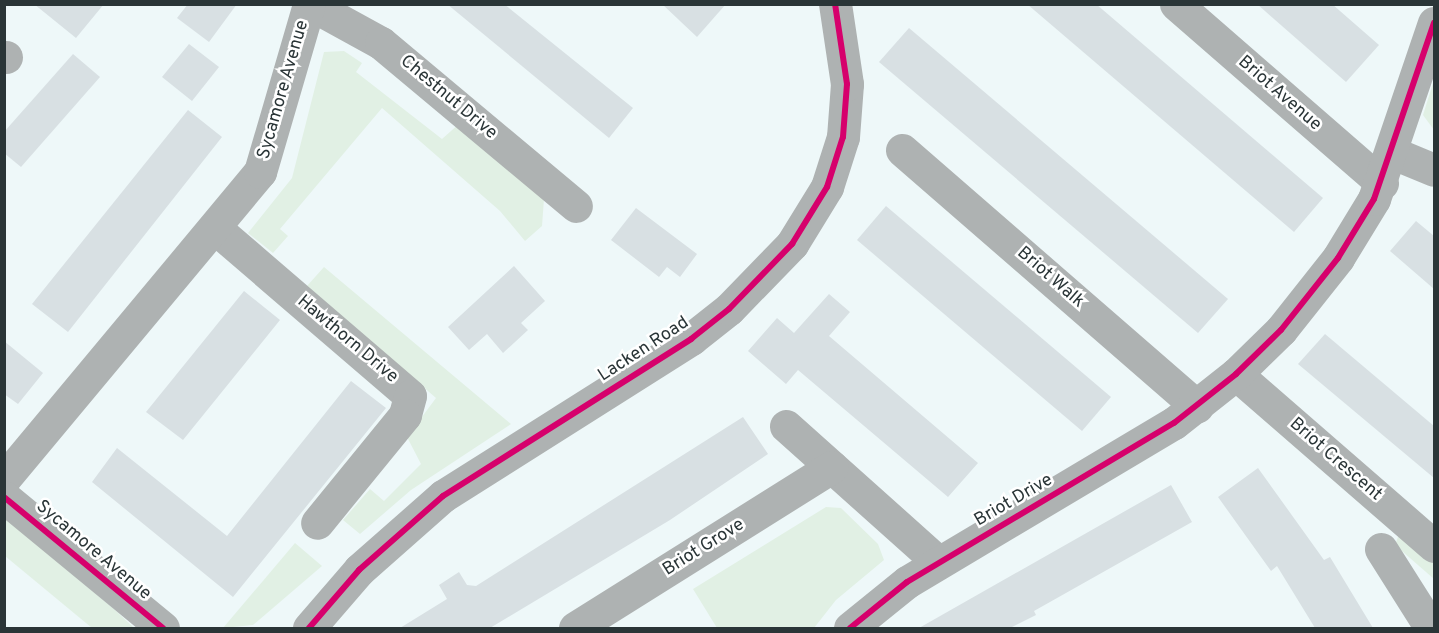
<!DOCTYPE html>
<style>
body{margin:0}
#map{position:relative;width:1439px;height:633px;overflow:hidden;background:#eef8f9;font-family:Overpass,sans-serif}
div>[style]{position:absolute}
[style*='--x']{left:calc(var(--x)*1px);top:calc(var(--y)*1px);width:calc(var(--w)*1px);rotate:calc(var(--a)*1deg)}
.green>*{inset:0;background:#e1f0e4}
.building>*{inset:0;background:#d8e0e3}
.minor>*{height:33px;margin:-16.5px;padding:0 16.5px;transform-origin:16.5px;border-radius:16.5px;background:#aeb2b2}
.cycleway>*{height:6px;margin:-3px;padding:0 3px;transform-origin:3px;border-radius:3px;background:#d6006c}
span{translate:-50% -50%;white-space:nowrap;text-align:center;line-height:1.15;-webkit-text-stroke:5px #fff;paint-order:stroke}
.street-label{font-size:18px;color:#2a3537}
.frame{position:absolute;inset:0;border:6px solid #2a3537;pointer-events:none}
</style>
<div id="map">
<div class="green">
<div style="clip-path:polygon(344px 51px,362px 63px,356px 72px,442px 139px,460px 123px,544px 199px,542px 226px,525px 241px,500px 211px,382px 108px,280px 229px,288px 236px,273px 253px,248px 233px,292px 178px,324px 52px)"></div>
<div style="clip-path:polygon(1434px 80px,1434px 130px,1423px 115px)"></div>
<div style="clip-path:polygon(324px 267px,511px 424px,411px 490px,360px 534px,343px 520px,370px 489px,384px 501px,421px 464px,407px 437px,436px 398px,307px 286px)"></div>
<div style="clip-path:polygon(826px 507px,841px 508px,878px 544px,884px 560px,836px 600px,814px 628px,717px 628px,693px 589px)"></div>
<div style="clip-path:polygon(4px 517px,114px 609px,134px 628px,92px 628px,5px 556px)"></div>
<div style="clip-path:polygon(1398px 537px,1406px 537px,1434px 563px,1434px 579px,1395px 545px)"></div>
<div style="clip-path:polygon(295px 543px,322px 566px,253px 625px,223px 628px)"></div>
</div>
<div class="building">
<div style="clip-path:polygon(34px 4px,104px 4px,76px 38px)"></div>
<div style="clip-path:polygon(188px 4px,237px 4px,209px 42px,177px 18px)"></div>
<div style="clip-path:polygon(447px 4px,504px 4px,633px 108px,609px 138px)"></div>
<div style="clip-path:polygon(662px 4px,726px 4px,697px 37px)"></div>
<div style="clip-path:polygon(1027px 4px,1096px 4px,1323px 198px,1294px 232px)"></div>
<div style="clip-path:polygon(1257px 4px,1332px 4px,1379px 45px,1346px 82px)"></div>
<div style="clip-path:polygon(909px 28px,1228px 299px,1198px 333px,879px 62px)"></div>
<div style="clip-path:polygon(189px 44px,219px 67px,192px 101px,162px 77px)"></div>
<div style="clip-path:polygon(73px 54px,100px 77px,21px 167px,4px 153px,4px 132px)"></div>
<div style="clip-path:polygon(188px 110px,222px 137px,68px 332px,32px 304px)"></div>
<div style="clip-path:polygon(886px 206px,1111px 397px,1082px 431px,857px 240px)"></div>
<div style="clip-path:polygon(636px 208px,697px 254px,680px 277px,667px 267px,659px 277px,611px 240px)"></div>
<div style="clip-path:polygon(1416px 221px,1434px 236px,1434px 289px,1390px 251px)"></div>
<div style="clip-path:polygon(514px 266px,545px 301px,521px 323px,528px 330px,503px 353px,487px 334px,469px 350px,448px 327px)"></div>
<div style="clip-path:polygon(244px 291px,280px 320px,183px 440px,146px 412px)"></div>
<div style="clip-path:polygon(829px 294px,850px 312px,829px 336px,978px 463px,948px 497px,798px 370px,786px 384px,748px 351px,777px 318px,794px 333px)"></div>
<div style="clip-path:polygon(1325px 334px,1434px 426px,1434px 478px,1298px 364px)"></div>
<div style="clip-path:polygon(4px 341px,43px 373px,18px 404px,4px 394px)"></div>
<div style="clip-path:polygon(351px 381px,386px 408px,233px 597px,92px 482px,117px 448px,227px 536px)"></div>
<div style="clip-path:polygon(743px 417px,768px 454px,670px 520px,490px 628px,400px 628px,447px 599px,439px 585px,459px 572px,467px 585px,476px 586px)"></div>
<div style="clip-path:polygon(1258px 468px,1324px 560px,1330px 557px,1373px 628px,1315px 628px,1277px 566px,1271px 571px,1218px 497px)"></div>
<div style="clip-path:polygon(1171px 485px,1192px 522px,1034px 611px,1036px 615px,1010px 628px,919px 628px)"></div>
</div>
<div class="minor">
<div style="--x:310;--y:4;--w:81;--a:28.8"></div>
<div style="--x:381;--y:43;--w:254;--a:39.9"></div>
<div style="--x:1176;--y:4;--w:273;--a:41"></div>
<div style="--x:4;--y:57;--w:2;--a:0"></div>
<div style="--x:902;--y:150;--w:391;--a:41"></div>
<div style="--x:1393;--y:153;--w:44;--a:22.5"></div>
<div style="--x:215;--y:228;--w:257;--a:40.7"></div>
<div style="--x:410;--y:396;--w:20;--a:105"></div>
<div style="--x:405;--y:415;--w:139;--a:129.2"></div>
<div style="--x:1236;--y:374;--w:262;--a:41"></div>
<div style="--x:786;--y:426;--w:204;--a:41.8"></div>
<div style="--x:4;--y:479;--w:400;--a:-50.2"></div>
<div style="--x:260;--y:172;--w:175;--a:-73.7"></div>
<div style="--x:4;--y:497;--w:206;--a:39.5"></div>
<div style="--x:1381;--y:549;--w:93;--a:57.7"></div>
<div style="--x:309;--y:628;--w:77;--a:-49.2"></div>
<div style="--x:359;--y:570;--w:112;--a:-41.4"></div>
<div style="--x:443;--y:496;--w:294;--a:-32.3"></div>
<div style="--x:691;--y:339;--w:48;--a:-38.3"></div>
<div style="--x:729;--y:309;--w:91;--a:-45.9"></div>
<div style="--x:792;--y:244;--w:67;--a:-58.4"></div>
<div style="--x:827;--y:187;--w:52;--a:-72.3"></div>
<div style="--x:843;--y:137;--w:53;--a:-85.7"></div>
<div style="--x:847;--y:84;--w:81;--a:-98.5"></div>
<div style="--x:575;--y:628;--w:303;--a:-32.1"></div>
<div style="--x:850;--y:628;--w:73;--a:-38.9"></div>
<div style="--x:907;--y:582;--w:311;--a:-30.8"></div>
<div style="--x:1174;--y:423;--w:79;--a:-38.3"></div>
<div style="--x:1236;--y:374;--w:63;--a:-44.4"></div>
<div style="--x:1281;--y:330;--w:92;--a:-51.6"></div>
<div style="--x:1338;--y:258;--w:69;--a:-58.6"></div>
<div style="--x:1374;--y:199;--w:186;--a:-71.2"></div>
</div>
<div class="cycleway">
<div style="--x:4;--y:497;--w:206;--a:39.5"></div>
<div style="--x:309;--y:628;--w:77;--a:-49.2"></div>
<div style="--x:359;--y:570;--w:112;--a:-41.4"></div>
<div style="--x:443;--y:496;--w:294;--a:-32.3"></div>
<div style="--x:691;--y:339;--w:48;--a:-38.3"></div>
<div style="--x:729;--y:309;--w:91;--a:-45.9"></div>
<div style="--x:792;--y:244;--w:67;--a:-58.4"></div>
<div style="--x:827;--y:187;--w:52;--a:-72.3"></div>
<div style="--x:843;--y:137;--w:53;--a:-85.7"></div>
<div style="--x:847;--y:84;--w:81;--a:-98.5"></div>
<div style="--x:850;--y:628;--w:73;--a:-38.9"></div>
<div style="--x:907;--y:582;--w:311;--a:-30.8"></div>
<div style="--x:1174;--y:423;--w:79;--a:-38.3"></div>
<div style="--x:1236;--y:374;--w:63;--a:-44.4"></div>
<div style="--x:1281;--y:330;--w:92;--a:-51.6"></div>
<div style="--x:1338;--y:258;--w:69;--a:-58.6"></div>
<div style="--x:1374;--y:199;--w:186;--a:-71.2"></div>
</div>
<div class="street-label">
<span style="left:284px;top:90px;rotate:-74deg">Sycamore Avenue</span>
<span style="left:1279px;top:94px;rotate:41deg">Briot Avenue</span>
<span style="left:448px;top:98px;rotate:40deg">Chestnut Drive</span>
<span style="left:1050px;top:278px;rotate:41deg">Briot Walk</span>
<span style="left:347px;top:340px;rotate:40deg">Hawthorn Drive</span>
<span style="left:644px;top:350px;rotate:-33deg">Lacken Road</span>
<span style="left:1335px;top:460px;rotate:41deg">Briot Crescent</span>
<span style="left:1014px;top:501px;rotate:-30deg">Briot Drive</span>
<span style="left:704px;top:548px;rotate:-32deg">Briot Grove</span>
<span style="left:93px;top:551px;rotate:40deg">Sycamore Avenue</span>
</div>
<div class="frame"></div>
</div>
